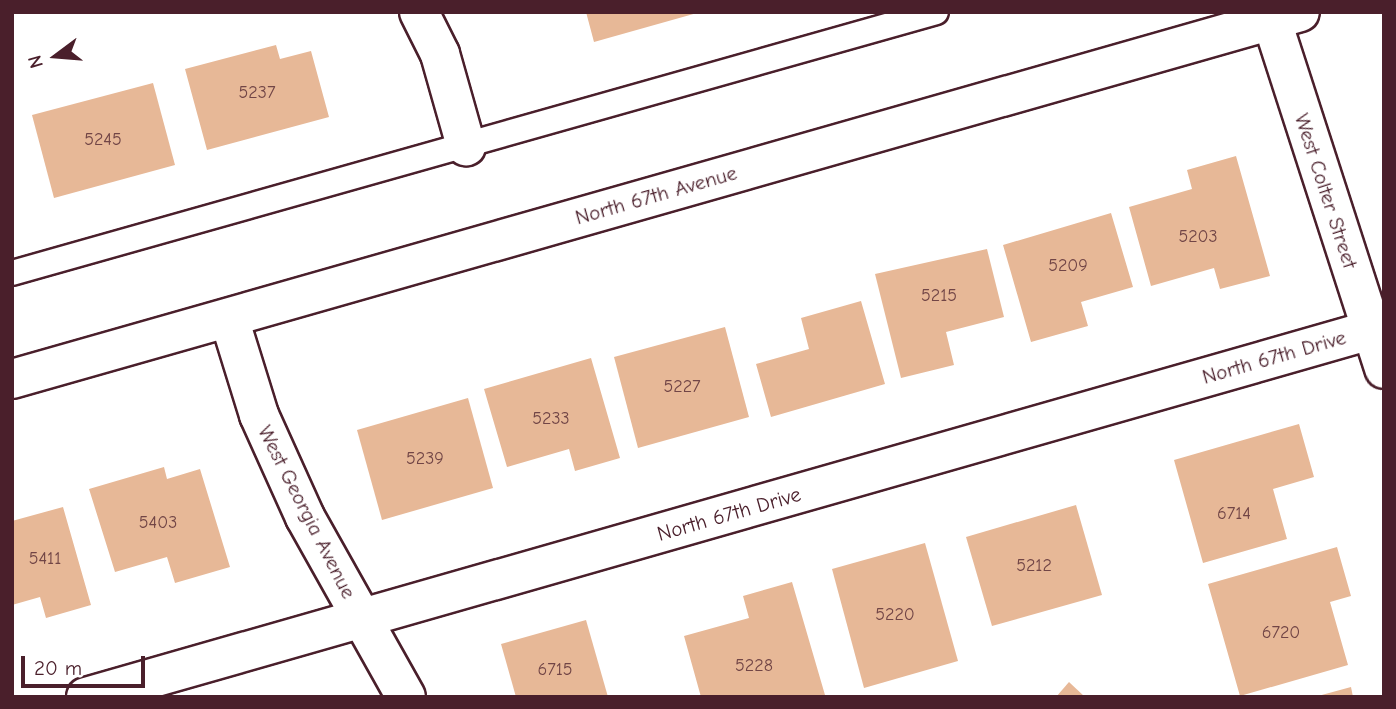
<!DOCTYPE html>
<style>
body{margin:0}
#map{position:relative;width:1396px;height:709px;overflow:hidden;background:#fff;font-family:"Comic Neue",sans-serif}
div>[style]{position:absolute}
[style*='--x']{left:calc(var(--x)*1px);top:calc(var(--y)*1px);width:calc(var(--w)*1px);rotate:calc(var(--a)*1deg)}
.building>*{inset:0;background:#e7b897}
.roads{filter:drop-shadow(2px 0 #4a1f2b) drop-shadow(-2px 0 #4a1f2b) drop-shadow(0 2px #4a1f2b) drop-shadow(0 -2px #4a1f2b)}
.service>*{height:24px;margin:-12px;padding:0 12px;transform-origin:12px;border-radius:12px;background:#fff}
.minor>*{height:38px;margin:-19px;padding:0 19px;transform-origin:19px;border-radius:19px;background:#fff}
.secondary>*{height:38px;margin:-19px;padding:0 19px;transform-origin:19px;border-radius:19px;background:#fff}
span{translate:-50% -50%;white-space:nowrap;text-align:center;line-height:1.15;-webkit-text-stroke:5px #fff;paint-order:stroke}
.number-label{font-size:18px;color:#714546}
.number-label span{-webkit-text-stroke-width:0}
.street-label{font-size:21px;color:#4a1f2b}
.frame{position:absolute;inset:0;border:14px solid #4a1f2b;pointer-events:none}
.north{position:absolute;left:21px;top:21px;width:70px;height:70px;-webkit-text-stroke:5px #fff;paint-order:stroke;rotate:254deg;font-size:19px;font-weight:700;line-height:28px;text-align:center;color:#4a1f2b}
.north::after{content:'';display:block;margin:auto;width:24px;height:32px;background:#4a1f2b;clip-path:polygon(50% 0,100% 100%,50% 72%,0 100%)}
.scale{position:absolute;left:21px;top:656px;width:124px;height:32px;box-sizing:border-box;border:4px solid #4a1f2b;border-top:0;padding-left:9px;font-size:21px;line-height:24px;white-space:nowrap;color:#4a1f2b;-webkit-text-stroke:5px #fff;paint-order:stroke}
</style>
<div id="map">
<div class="building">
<div style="clip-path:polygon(586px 12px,697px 12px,697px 13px,594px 42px)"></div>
<div style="clip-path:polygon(276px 45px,280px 59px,311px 51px,329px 117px,207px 150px,185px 69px)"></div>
<div style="clip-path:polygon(153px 83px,175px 165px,54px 198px,32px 115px)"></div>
<div style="clip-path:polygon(1236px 156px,1270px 276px,1220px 289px,1214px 268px,1151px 286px,1129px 207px,1192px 189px,1187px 170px)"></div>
<div style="clip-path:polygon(1111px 213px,1133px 287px,1081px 302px,1088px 326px,1031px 342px,1003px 245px)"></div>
<div style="clip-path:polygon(987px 249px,1004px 317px,946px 332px,954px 365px,901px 378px,875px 274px)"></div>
<div style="clip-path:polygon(861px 301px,885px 384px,771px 417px,756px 364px,809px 349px,801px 318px)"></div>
<div style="clip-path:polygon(725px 327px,749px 417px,638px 448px,614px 357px)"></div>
<div style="clip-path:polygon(591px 358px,620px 458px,575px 471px,569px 449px,507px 467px,484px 389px)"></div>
<div style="clip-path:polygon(468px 398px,493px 488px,382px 520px,357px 430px)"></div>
<div style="clip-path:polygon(1299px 424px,1314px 477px,1273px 489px,1287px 539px,1203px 563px,1174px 460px)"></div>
<div style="clip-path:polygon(164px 467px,167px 479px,200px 469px,230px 567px,175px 583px,167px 557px,115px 572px,89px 489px)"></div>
<div style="clip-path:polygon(1076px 505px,1102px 595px,992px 626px,966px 537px)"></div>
<div style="clip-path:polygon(63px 507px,91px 605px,46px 618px,40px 597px,12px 605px,12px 521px)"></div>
<div style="clip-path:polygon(925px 543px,958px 661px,864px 688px,832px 569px)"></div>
<div style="clip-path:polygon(1337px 547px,1351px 596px,1330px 602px,1348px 665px,1240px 696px,1208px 584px)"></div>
<div style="clip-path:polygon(792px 582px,825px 695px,701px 697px,684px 636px,749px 618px,743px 596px)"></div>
<div style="clip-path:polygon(586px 620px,608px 697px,516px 697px,501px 644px)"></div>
<div style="clip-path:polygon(1069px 682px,1085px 697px,1056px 697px)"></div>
<div style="clip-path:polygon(1351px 687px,1353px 697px,1318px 697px,1318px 696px)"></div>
</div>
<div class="roads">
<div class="service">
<div style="--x:12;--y:273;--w:960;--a:-15.77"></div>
</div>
<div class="minor">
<div style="--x:419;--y:12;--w:47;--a:63.4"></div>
<div style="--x:440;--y:54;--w:96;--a:74.2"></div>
<div style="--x:1269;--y:12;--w:375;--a:72.1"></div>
<div style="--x:229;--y:318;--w:102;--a:72.8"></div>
<div style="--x:259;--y:415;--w:112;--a:65.7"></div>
<div style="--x:305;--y:517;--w:206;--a:60.7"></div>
<div style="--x:86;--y:697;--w:1336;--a:-15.94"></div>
</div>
<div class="secondary">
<div style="--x:12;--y:379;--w:1339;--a:-15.9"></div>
</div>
</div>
<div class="number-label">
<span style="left:257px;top:93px">5237</span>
<span style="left:103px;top:140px">5245</span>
<span style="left:1198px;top:237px">5203</span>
<span style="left:1068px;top:266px">5209</span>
<span style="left:939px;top:296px">5215</span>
<span style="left:682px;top:387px">5227</span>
<span style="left:551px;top:419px">5233</span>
<span style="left:425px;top:459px">5239</span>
<span style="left:1234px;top:514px">6714</span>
<span style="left:158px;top:523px">5403</span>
<span style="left:45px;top:559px">5411</span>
<span style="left:1034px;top:566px">5212</span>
<span style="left:895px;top:615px">5220</span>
<span style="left:1281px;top:633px">6720</span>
<span style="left:754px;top:666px">5228</span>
<span style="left:555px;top:670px">6715</span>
</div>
<div class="street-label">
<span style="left:1326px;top:191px;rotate:72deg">West Colter Street</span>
<span style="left:656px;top:195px;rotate:-16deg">North 67th Avenue</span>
<span style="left:1274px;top:357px;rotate:-16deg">North 67th Drive</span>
<span style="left:307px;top:512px;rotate:63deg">West Georgia Avenue</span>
<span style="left:729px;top:514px;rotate:-16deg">North 67th Drive</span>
</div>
<div class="frame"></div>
<div class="north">N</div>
<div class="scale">20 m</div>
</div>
